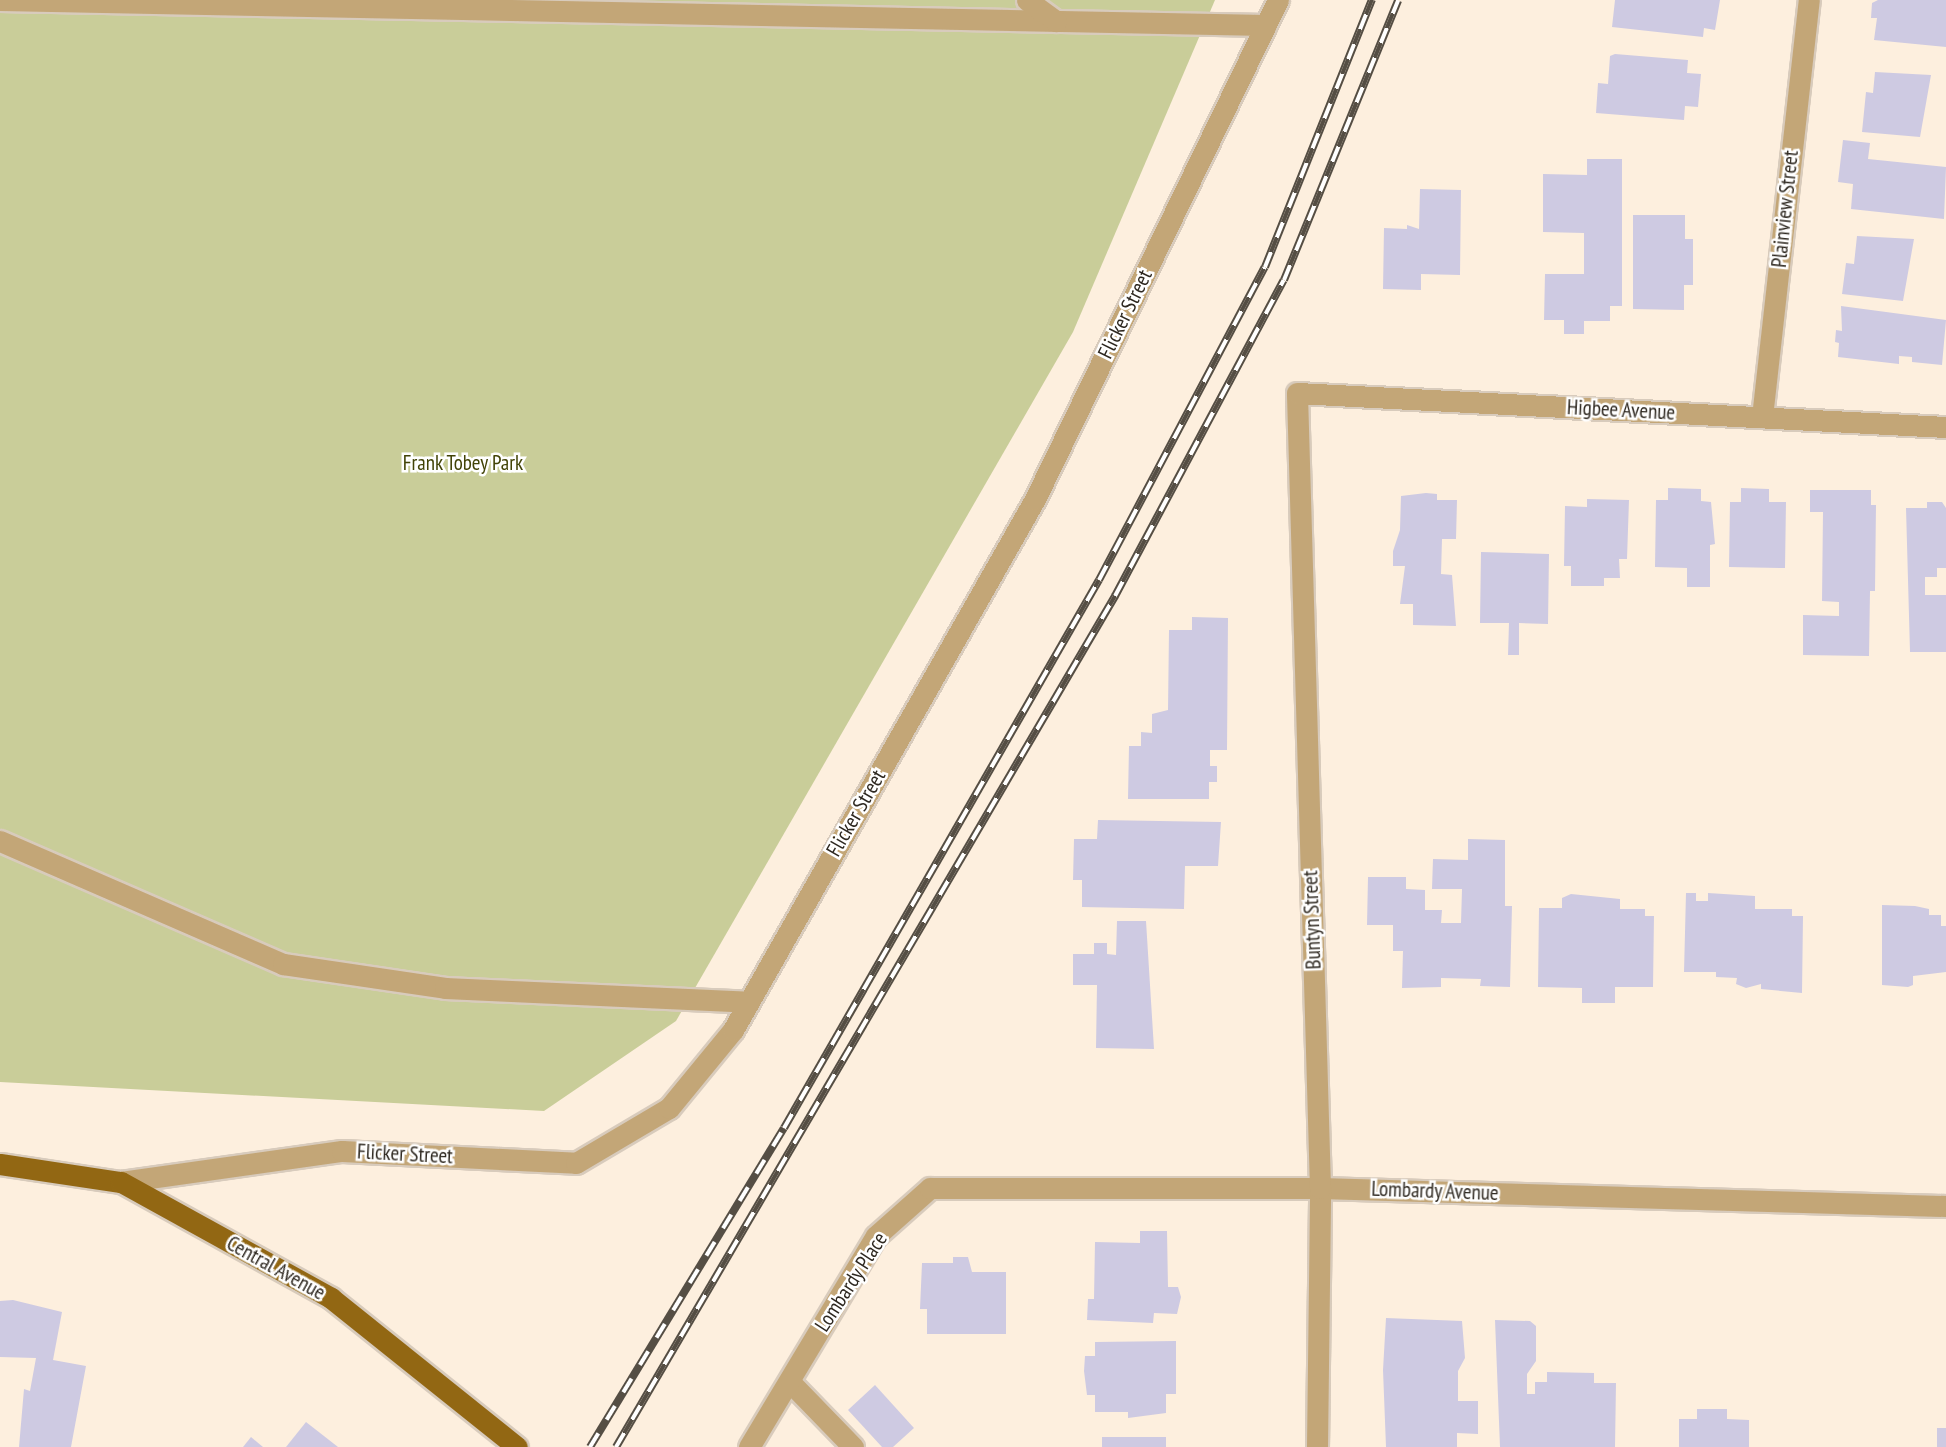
<!DOCTYPE html>
<style>
body{margin:0}
#map{position:relative;width:1946px;height:1447px;overflow:hidden;background:#fdefde;font-family:"PT Sans Narrow",sans-serif}
div>[style]{position:absolute}
[style*='--x']{left:calc(var(--x)*1px);top:calc(var(--y)*1px);width:calc(var(--w)*1px);rotate:calc(var(--a)*1deg)}
.green>*{inset:0;background:#c9cd99}
.building>*{inset:0;background:#cecae2}
.roads{filter:drop-shadow(2px 0 #d8cbbc) drop-shadow(-2px 0 #d8cbbc) drop-shadow(0 2px #d8cbbc) drop-shadow(0 -2px #d8cbbc)}
.minor>*{height:21px;margin:-10.5px;padding:0 10.5px;transform-origin:10.5px;border-radius:10.5px;background:#c3a677}
.major>*{height:21px;margin:-10.5px;padding:0 10.5px;transform-origin:10.5px;border-radius:10.5px;background:#926713}
.rail>*{height:8px;margin-top:-4px;transform-origin:0;background:repeating-linear-gradient(90deg,#fff 0 16px,#554e44 0 32px);box-sizing:border-box;border-block:2px solid #554e44}
span{translate:-50% -50%;white-space:nowrap;text-align:center;line-height:1.15;-webkit-text-stroke:5px #fff;paint-order:stroke}
.street-label{font-size:21px;color:#2e2820}
.park-label{font-size:21px;color:#424307}
</style>
<div id="map">
<div class="green">
<div style="clip-path:polygon(0 0,1215px 0,1073px 332px,676px 1021px,544px 1111px,0 1082px)"></div>
</div>
<div class="building">
<div style="clip-path:polygon(1615px 0,1720px 0,1715px 30px,1704px 28px,1703px 37px,1612px 27px)"></div>
<div style="clip-path:polygon(1878px 0,1946px 0,1946px 47px,1874px 40px,1877px 18px,1871px 18px,1872px 3px)"></div>
<div style="clip-path:polygon(1615px 54px,1688px 60px,1687px 73px,1701px 74px,1698px 107px,1685px 106px,1684px 120px,1596px 113px,1598px 83px,1608px 84px,1610px 56px)"></div>
<div style="clip-path:polygon(1875px 72px,1931px 75px,1920px 137px,1862px 132px,1866px 92px,1873px 93px)"></div>
<div style="clip-path:polygon(1843px 140px,1870px 143px,1868px 159px,1946px 167px,1944px 219px,1851px 209px,1853px 184px,1838px 182px)"></div>
<div style="clip-path:polygon(1587px 159px,1622px 159px,1622px 306px,1610px 306px,1610px 321px,1584px 321px,1584px 334px,1564px 334px,1564px 320px,1544px 320px,1545px 274px,1584px 274px,1584px 233px,1543px 232px,1543px 174px,1587px 175px)"></div>
<div style="clip-path:polygon(1420px 189px,1461px 190px,1460px 275px,1421px 274px,1421px 290px,1383px 289px,1384px 228px,1407px 229px,1407px 225px,1419px 229px)"></div>
<div style="clip-path:polygon(1633px 215px,1685px 215px,1685px 239px,1693px 239px,1693px 285px,1684px 285px,1684px 310px,1633px 309px)"></div>
<div style="clip-path:polygon(1857px 236px,1914px 239px,1903px 301px,1842px 294px,1846px 263px,1854px 264px)"></div>
<div style="clip-path:polygon(1841px 306px,1946px 320px,1942px 365px,1912px 362px,1912px 357px,1899px 356px,1899px 364px,1838px 357px,1839px 343px,1835px 342px,1836px 330px,1842px 331px)"></div>
<div style="clip-path:polygon(1668px 488px,1701px 489px,1701px 501px,1711px 502px,1715px 544px,1710px 545px,1710px 587px,1687px 587px,1687px 568px,1655px 567px,1656px 500px,1668px 500px)"></div>
<div style="clip-path:polygon(1741px 488px,1769px 489px,1769px 502px,1786px 502px,1785px 568px,1729px 567px,1730px 502px,1741px 502px)"></div>
<div style="clip-path:polygon(1810px 490px,1871px 490px,1871px 505px,1876px 505px,1875px 591px,1870px 591px,1869px 656px,1803px 655px,1803px 615px,1839px 616px,1839px 602px,1822px 601px,1823px 512px,1810px 512px)"></div>
<div style="clip-path:polygon(1426px 493px,1437px 494px,1437px 500px,1457px 500px,1456px 539px,1442px 539px,1441px 574px,1452px 575px,1456px 626px,1413px 625px,1413px 604px,1400px 604px,1405px 566px,1393px 566px,1393px 551px,1400px 530px,1401px 496px)"></div>
<div style="clip-path:polygon(1587px 499px,1629px 500px,1627px 559px,1619px 559px,1620px 578px,1604px 578px,1604px 586px,1571px 586px,1571px 566px,1564px 566px,1565px 506px,1587px 507px)"></div>
<div style="clip-path:polygon(1927px 502px,1942px 502px,1946px 508px,1946px 568px,1937px 568px,1937px 577px,1925px 577px,1925px 595px,1946px 595px,1946px 652px,1910px 652px,1906px 508px,1927px 508px)"></div>
<div style="clip-path:polygon(1481px 552px,1549px 554px,1548px 624px,1519px 623px,1519px 655px,1508px 655px,1509px 623px,1480px 623px)"></div>
<div style="clip-path:polygon(1192px 617px,1228px 618px,1227px 750px,1210px 750px,1210px 766px,1217px 766px,1217px 782px,1209px 782px,1209px 799px,1128px 799px,1129px 746px,1141px 746px,1141px 732px,1152px 733px,1152px 714px,1168px 710px,1169px 630px,1192px 630px)"></div>
<div style="clip-path:polygon(1098px 820px,1221px 822px,1218px 866px,1185px 866px,1184px 909px,1082px 907px,1082px 880px,1073px 880px,1074px 839px,1097px 839px)"></div>
<div style="clip-path:polygon(1468px 839px,1505px 840px,1505px 906px,1512px 906px,1510px 987px,1480px 986px,1481px 979px,1441px 978px,1441px 987px,1402px 988px,1403px 951px,1393px 951px,1393px 925px,1367px 925px,1368px 877px,1406px 877px,1406px 889px,1425px 890px,1425px 910px,1442px 910px,1441px 923px,1461px 923px,1462px 889px,1432px 889px,1433px 859px,1468px 860px)"></div>
<div style="clip-path:polygon(1686px 893px,1696px 893px,1696px 901px,1708px 901px,1708px 893px,1755px 896px,1755px 909px,1792px 909px,1792px 916px,1803px 916px,1802px 993px,1761px 989px,1761px 984px,1746px 988px,1736px 984px,1737px 978px,1716px 977px,1716px 972px,1684px 972px)"></div>
<div style="clip-path:polygon(1571px 894px,1620px 899px,1620px 909px,1645px 909px,1645px 916px,1654px 916px,1653px 987px,1615px 987px,1615px 1003px,1582px 1003px,1582px 988px,1538px 987px,1539px 908px,1562px 908px,1562px 898px)"></div>
<div style="clip-path:polygon(1882px 905px,1915px 906px,1929px 909px,1929px 915px,1941px 915px,1941px 926px,1946px 926px,1946px 972px,1913px 976px,1913px 985px,1908px 987px,1882px 985px)"></div>
<div style="clip-path:polygon(1117px 921px,1146px 921px,1154px 1049px,1096px 1048px,1097px 985px,1073px 985px,1073px 954px,1094px 954px,1094px 943px,1107px 943px,1107px 954px,1116px 955px)"></div>
<div style="clip-path:polygon(1140px 1231px,1167px 1231px,1168px 1287px,1178px 1287px,1181px 1297px,1177px 1314px,1154px 1313px,1153px 1323px,1087px 1320px,1088px 1299px,1094px 1299px,1095px 1242px,1140px 1243px)"></div>
<div style="clip-path:polygon(953px 1257px,968px 1257px,972px 1272px,1006px 1272px,1006px 1334px,927px 1334px,927px 1309px,920px 1309px,922px 1263px,953px 1263px)"></div>
<div style="clip-path:polygon(13px 1300px,62px 1312px,53px 1360px,86px 1366px,71px 1447px,19px 1447px,24px 1389px,30px 1391px,36px 1358px,0 1357px,0 1301px)"></div>
<div style="clip-path:polygon(1386px 1318px,1462px 1321px,1465px 1358px,1458px 1371px,1458px 1401px,1478px 1401px,1478px 1434px,1457px 1433px,1457px 1447px,1386px 1447px,1383px 1370px)"></div>
<div style="clip-path:polygon(1495px 1320px,1530px 1321px,1536px 1326px,1536px 1361px,1527px 1374px,1527px 1394px,1535px 1394px,1535px 1382px,1547px 1382px,1547px 1372px,1594px 1373px,1594px 1383px,1616px 1383px,1615px 1447px,1500px 1447px)"></div>
<div style="clip-path:polygon(1176px 1341px,1176px 1394px,1166px 1394px,1166px 1413px,1128px 1418px,1128px 1412px,1095px 1412px,1095px 1395px,1087px 1395px,1084px 1371px,1085px 1356px,1095px 1356px,1095px 1342px)"></div>
<div style="clip-path:polygon(875px 1385px,914px 1428px,893px 1447px,882px 1447px,848px 1410px)"></div>
<div style="clip-path:polygon(1697px 1409px,1727px 1409px,1727px 1419px,1749px 1420px,1749px 1447px,1679px 1447px,1679px 1419px,1697px 1419px)"></div>
<div style="clip-path:polygon(306px 1422px,338px 1447px,286px 1447px)"></div>
<div style="clip-path:polygon(1937px 1428px,1946px 1428px,1946px 1447px,1937px 1447px)"></div>
<div style="clip-path:polygon(251px 1437px,263px 1447px,243px 1447px)"></div>
<div style="clip-path:polygon(1102px 1437px,1166px 1437px,1166px 1447px,1102px 1447px)"></div>
</div>
<div class="roads">
<div class="minor">
<div style="--x:0;--y:0;--w:1266;--a:1.13"></div>
<div style="--x:1027;--y:0;--w:36;--a:36"></div>
<div style="--x:1762;--y:417;--w:420;--a:-83.6"></div>
<div style="--x:0;--y:841;--w:309;--a:23.5"></div>
<div style="--x:283;--y:964;--w:164;--a:8.4"></div>
<div style="--x:445;--y:988;--w:304;--a:2.6"></div>
<div style="--x:121;--y:1182;--w:223;--a:-8"></div>
<div style="--x:342;--y:1151;--w:234;--a:2.9"></div>
<div style="--x:576;--y:1163;--w:108;--a:-30.6"></div>
<div style="--x:669;--y:1108;--w:101;--a:-50.6"></div>
<div style="--x:733;--y:1030;--w:611;--a:-60.37"></div>
<div style="--x:1035;--y:499;--w:555;--a:-64.04"></div>
<div style="--x:789;--y:1381;--w:92;--a:45.9"></div>
<div style="--x:749;--y:1447;--w:246;--a:-59"></div>
<div style="--x:876;--y:1236;--w:72;--a:-41.6"></div>
<div style="--x:930;--y:1188;--w:390;--a:0"></div>
<div style="--x:1320;--y:1188;--w:626;--a:1.65"></div>
<div style="--x:1317;--y:1447;--w:259;--a:-89.3"></div>
<div style="--x:1320;--y:1188;--w:795;--a:-91.66"></div>
<div style="--x:1297;--y:393;--w:650;--a:3"></div>
</div>
<div class="major">
<div style="--x:0;--y:1164;--w:122;--a:8.5"></div>
<div style="--x:121;--y:1182;--w:240;--a:28.9"></div>
<div style="--x:331;--y:1298;--w:238;--a:38.7"></div>
</div>
</div>
<div class="rail">
<div style="--x:590;--y:1447;--w:373;--a:-58.7"></div>
<div style="--x:784;--y:1128;--w:632;--a:-60.11"></div>
<div style="--x:1099;--y:580;--w:354;--a:-62.1"></div>
<div style="--x:1265;--y:267;--w:288;--a:-68.2"></div>
<div style="--x:616;--y:1447;--w:987;--a:-59.61"></div>
<div style="--x:1115;--y:596;--w:358;--a:-61.9"></div>
<div style="--x:1284;--y:280;--w:302;--a:-67.8"></div>
</div>
<div class="street-label">
<span style="left:1785px;top:209px;rotate:-84deg">Plainview Street</span>
<span style="left:1125px;top:314px;rotate:-64deg">Flicker Street</span>
<span style="left:1621px;top:410px;rotate:3deg">Higbee Avenue</span>
<span style="left:856px;top:813px;rotate:-60deg">Flicker Street</span>
<span style="left:1312px;top:920px;rotate:-92deg">Buntyn Street</span>
<span style="left:405px;top:1154px;rotate:3deg">Flicker Street</span>
<span style="left:1435px;top:1191px;rotate:2deg">Lombardy Avenue</span>
<span style="left:276px;top:1268px;rotate:29deg">Central Avenue</span>
<span style="left:851px;top:1282px;rotate:-57deg">Lombardy Place</span>
</div>
<div class="park-label">
<span style="left:463px;top:463px">Frank Tobey Park</span>
</div>
</div>
